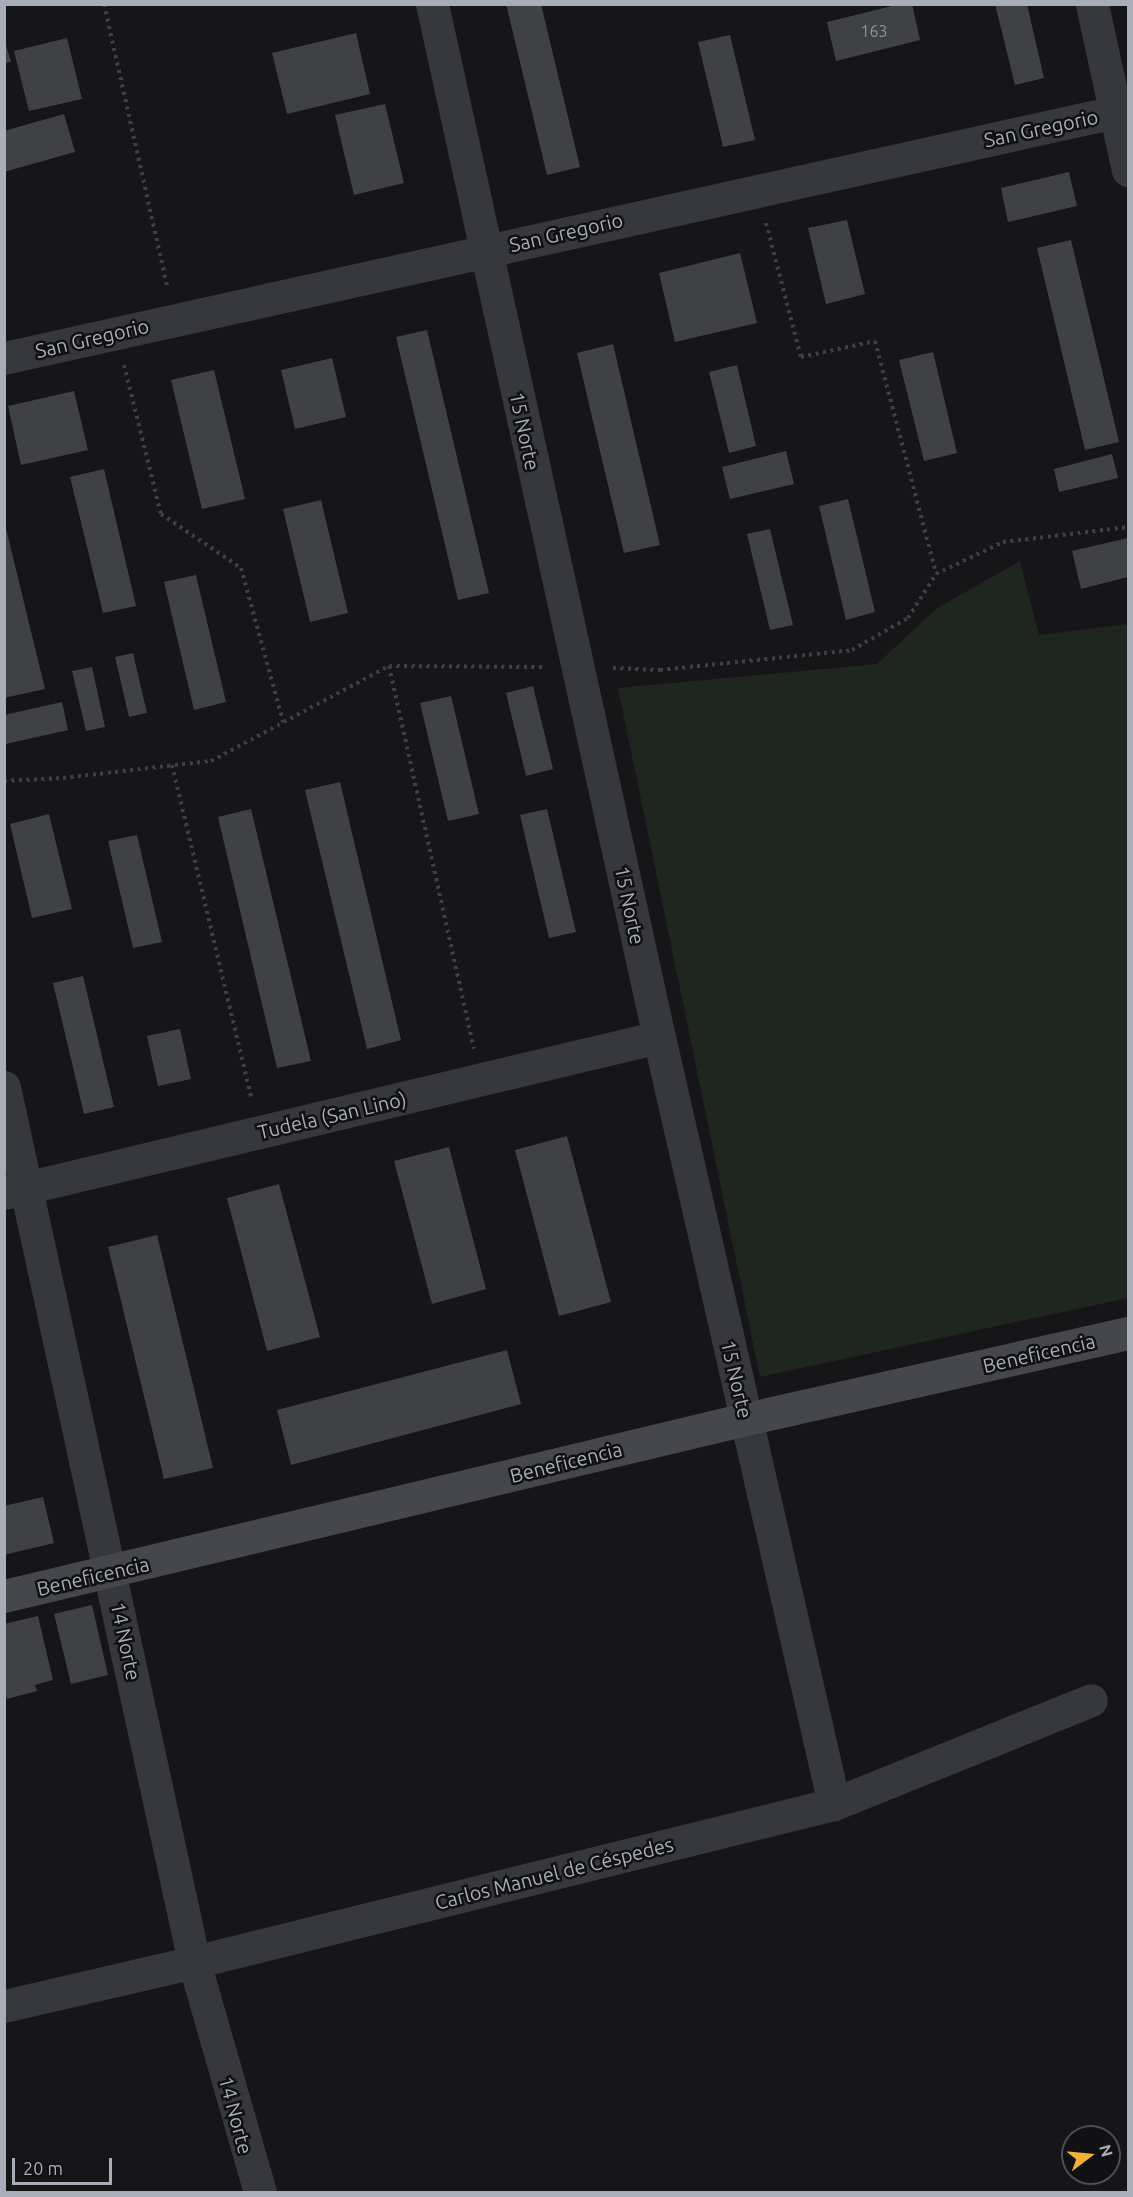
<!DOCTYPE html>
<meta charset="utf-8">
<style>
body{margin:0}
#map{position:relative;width:1133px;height:2197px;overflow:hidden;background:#161618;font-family:Ubuntu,sans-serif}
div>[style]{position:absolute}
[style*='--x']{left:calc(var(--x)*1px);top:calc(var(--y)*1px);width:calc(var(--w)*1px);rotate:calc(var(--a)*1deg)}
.green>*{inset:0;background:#1e261f}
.building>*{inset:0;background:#404145}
.path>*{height:4px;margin-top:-2px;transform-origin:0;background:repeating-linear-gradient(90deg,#3d3f44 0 3px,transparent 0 7.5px)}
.minor>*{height:33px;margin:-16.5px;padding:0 16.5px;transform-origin:16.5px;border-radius:16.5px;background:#37383d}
.secondary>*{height:33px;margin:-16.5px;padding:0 16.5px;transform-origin:16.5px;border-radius:16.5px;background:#45474d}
span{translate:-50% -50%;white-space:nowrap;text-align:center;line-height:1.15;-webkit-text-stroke:5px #111113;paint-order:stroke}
.number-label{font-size:16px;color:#8e929b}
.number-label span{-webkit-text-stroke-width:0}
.street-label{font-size:20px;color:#a8adb8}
.frame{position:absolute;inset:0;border:6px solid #a8adb8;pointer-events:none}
.north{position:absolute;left:1061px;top:2125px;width:60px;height:60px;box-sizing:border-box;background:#111113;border:2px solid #4d4f55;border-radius:50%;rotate:74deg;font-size:16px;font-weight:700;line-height:24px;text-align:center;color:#a8adb8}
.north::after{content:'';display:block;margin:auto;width:21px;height:27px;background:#f2b134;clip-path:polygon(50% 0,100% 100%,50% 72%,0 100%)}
.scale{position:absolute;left:12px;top:2158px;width:100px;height:27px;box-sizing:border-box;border:3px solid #a8adb8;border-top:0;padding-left:8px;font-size:18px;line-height:21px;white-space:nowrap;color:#a8adb8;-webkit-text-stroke:4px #111113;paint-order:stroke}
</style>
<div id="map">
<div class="green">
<div style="clip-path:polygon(1020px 561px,1039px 635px,1128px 624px,1128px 1298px,760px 1377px,618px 688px,877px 664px,937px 608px)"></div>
</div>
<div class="building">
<div style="clip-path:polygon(506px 4px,541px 4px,580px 167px,547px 175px)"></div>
<div style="clip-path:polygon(900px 4px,912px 4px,920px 40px,836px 61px,827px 22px)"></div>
<div style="clip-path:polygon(995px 4px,1027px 4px,1044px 78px,1015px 85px)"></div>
<div style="clip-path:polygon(356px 33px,370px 94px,287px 114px,272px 53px)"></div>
<div style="clip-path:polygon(730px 35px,755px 140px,723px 147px,698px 42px)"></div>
<div style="clip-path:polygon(67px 38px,82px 99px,29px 111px,14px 51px)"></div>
<div style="clip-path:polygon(4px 39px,11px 62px,4px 63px)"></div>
<div style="clip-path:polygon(385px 104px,404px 183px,354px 195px,335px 115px)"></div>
<div style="clip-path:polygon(64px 114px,75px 152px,4px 172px,4px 131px)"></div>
<div style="clip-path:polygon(1069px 172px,1077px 206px,1008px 222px,1001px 188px)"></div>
<div style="clip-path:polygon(847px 220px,865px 294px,826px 304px,808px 228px)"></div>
<div style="clip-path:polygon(1071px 240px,1119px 442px,1085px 450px,1037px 248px)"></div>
<div style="clip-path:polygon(740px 253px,757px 323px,675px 342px,659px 273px)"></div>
<div style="clip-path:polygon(427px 330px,489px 593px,458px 600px,396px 337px)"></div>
<div style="clip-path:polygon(613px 344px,660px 545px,624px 553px,577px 353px)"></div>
<div style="clip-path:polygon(933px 352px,957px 453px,924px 461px,899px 360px)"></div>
<div style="clip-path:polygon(332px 358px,346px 417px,295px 429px,281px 370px)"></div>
<div style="clip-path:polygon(737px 365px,756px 446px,729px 453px,709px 372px)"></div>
<div style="clip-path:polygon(214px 370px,245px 499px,202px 509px,171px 380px)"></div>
<div style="clip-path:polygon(74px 391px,88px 450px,21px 465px,8px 406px)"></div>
<div style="clip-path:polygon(786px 451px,794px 484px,730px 499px,722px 467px)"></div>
<div style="clip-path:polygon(1112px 454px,1118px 478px,1059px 492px,1054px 469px)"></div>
<div style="clip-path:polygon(104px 469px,136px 606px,103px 613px,70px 477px)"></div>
<div style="clip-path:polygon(848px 499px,875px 612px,846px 620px,819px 506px)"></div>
<div style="clip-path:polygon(321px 500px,348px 613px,310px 622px,283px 509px)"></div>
<div style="clip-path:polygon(4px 520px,45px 689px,4px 698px)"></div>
<div style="clip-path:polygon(770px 529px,793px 625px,770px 630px,747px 534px)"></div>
<div style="clip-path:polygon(1128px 538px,1128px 577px,1081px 589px,1072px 551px)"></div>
<div style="clip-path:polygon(196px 575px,226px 702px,194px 710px,164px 582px)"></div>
<div style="clip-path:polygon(133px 653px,147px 713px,129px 717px,115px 657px)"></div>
<div style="clip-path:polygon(92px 667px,105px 727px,86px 731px,72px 671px)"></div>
<div style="clip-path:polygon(533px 686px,553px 769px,526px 776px,506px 693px)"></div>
<div style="clip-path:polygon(451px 696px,479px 814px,448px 821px,420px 703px)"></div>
<div style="clip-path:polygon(62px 702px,68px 730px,6px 744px,4px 715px)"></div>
<div style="clip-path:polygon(340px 782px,401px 1040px,367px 1049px,305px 790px)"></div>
<div style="clip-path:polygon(251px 809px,311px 1061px,277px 1068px,218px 817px)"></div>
<div style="clip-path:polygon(547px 809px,576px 932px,549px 938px,520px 815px)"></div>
<div style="clip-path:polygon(49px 814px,72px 909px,32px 918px,10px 824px)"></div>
<div style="clip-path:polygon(137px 835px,162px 942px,133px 948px,108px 841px)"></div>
<div style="clip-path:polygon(83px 976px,114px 1107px,84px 1114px,53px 983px)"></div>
<div style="clip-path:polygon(180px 1029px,191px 1079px,158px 1086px,147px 1036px)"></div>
<div style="clip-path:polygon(567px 1136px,611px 1302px,559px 1316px,515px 1150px)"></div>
<div style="clip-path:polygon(449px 1147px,486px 1289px,432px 1304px,394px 1161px)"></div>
<div style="clip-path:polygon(279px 1184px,320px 1337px,267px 1351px,227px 1198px)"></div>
<div style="clip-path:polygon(157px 1235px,213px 1468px,164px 1479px,108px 1247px)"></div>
<div style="clip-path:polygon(507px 1350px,521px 1404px,291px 1465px,277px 1410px)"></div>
<div style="clip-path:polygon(43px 1497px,54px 1543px,4px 1555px,4px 1506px)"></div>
<div style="clip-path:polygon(92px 1605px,108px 1675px,71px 1684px,54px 1614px)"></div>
<div style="clip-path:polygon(38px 1616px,53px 1680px,35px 1685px,37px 1691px,7px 1699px,4px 1687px,4px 1624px)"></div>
</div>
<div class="path">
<div style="--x:104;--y:4;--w:290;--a:77.4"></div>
<div style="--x:766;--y:223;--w:138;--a:75.4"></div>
<div style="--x:801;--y:357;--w:76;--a:-12.2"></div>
<div style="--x:875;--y:341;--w:241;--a:75.3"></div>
<div style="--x:124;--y:365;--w:154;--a:76.1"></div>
<div style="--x:161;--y:514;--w:97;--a:34"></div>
<div style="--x:241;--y:568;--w:160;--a:74.7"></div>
<div style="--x:389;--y:666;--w:392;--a:77.5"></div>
<div style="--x:613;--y:668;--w:47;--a:2.4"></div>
<div style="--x:660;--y:670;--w:193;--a:-5.9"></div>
<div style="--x:852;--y:650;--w:64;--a:-29.7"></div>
<div style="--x:908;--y:618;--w:52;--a:-57.5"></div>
<div style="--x:936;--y:574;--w:74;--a:-25.5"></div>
<div style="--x:1003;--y:542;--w:126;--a:-6.8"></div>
<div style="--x:172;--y:765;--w:344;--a:76.6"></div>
<div style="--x:4;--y:781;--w:59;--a:-2.9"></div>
<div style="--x:63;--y:778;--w:149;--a:-6.6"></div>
<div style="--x:211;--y:761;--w:202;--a:-28.1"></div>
<div style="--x:389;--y:666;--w:154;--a:0.4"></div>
</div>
<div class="minor">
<div style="--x:432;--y:4;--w:1058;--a:77.61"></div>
<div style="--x:659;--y:1037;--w:787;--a:77.15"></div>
<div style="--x:1092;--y:4;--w:170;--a:77.8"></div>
<div style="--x:4;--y:358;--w:1151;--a:-12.49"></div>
<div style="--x:4;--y:1087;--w:895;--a:77.75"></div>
<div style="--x:194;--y:1962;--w:239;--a:74"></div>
<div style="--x:4;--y:1193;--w:673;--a:-13.4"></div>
<div style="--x:4;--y:2006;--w:195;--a:-13"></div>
<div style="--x:194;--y:1962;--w:659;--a:-13.87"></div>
<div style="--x:834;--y:1804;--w:277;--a:-22"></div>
</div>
<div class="secondary">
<div style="--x:4;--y:1596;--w:763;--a:-13.42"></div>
<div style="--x:746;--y:1419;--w:392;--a:-12.7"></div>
</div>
<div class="number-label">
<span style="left:874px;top:31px">163</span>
</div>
<div class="street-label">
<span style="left:1041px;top:128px;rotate:-12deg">San Gregorio</span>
<span style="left:566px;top:232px;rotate:-13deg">San Gregorio</span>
<span style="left:92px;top:338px;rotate:-13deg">San Gregorio</span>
<span style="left:525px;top:431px;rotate:78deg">15 Norte</span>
<span style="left:630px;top:905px;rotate:78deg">15 Norte</span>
<span style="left:332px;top:1115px;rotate:-13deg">Tudela (San Lino)</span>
<span style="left:1039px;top:1353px;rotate:-13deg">Beneficencia</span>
<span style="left:737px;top:1379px;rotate:77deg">15 Norte</span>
<span style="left:566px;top:1462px;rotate:-14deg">Beneficencia</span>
<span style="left:93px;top:1576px;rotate:-13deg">Beneficencia</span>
<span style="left:126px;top:1641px;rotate:78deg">14 Norte</span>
<span style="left:554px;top:1873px;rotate:-14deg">Carlos Manuel de Céspedes</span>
<span style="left:236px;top:2115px;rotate:75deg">14 Norte</span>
</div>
<div class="frame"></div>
<div class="north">N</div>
<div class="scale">20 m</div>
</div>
